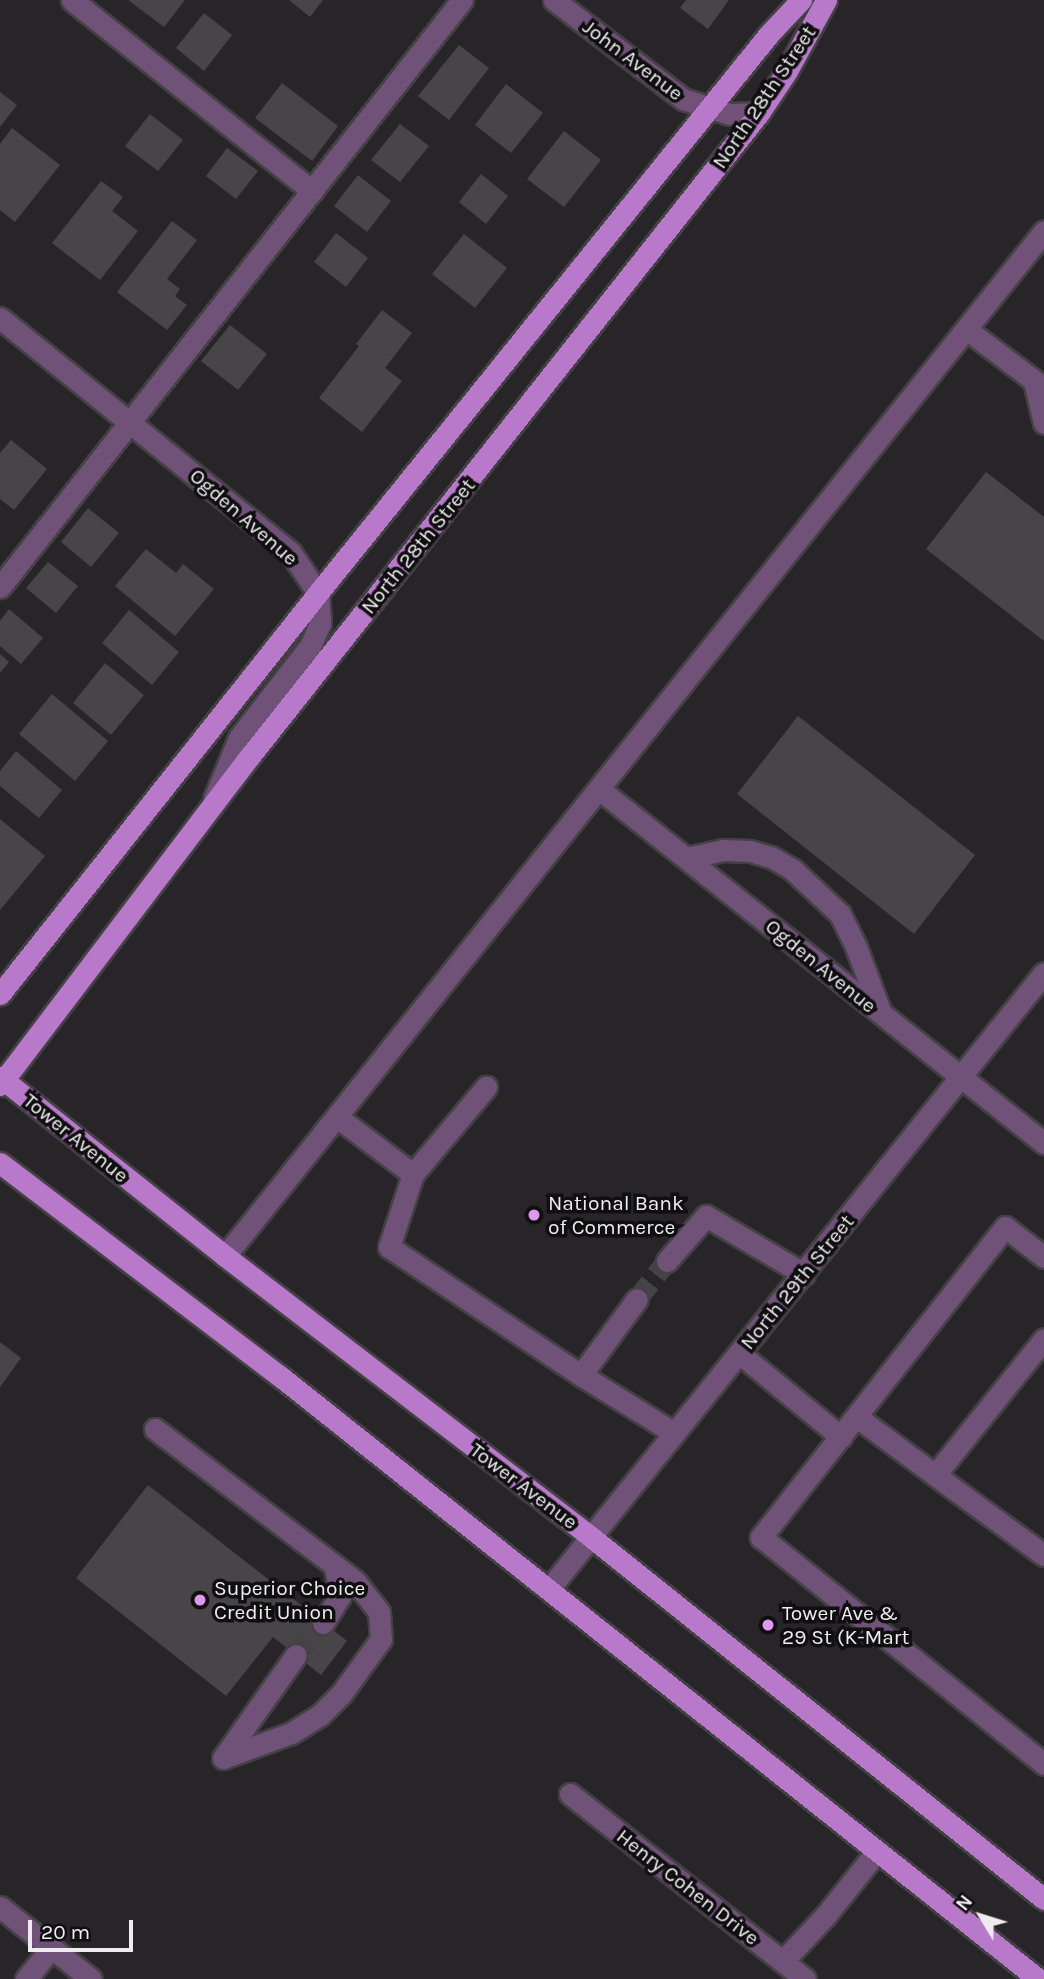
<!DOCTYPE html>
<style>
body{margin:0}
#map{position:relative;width:1044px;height:1979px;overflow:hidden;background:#282529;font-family:Karla,sans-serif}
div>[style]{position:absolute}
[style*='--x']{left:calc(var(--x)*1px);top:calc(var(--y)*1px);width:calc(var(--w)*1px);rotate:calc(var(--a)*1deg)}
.building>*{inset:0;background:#484549}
.minor-tunnel>*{height:21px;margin-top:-10.5px;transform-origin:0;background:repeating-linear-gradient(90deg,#464347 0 21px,transparent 0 31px)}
.roads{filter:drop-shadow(2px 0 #444145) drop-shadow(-2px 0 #444145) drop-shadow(0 2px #444145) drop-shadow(0 -2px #444145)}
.minor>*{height:21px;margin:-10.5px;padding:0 10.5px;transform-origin:10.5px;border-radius:10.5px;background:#705178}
.major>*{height:21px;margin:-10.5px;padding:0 10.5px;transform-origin:10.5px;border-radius:10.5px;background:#b979cb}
.dots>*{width:19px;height:19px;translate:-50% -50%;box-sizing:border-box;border:4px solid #100f10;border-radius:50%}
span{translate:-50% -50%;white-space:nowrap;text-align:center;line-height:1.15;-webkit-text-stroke:7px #100f10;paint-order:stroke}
.street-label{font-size:21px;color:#eeecef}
.poi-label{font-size:21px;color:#eeecef}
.left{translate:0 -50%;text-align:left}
.north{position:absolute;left:946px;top:1881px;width:70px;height:70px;-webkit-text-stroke:5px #100f10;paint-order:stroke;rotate:308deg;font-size:19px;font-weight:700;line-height:28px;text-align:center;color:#eeecef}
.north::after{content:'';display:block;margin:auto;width:24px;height:32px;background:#eeecef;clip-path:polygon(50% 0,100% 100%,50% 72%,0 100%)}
.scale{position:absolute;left:28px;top:1920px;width:105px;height:32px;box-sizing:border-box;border:4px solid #eeecef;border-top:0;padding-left:9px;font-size:21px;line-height:24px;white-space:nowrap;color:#eeecef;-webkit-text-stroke:5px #100f10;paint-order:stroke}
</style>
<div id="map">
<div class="building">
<div style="clip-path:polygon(128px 0,185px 0,164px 27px)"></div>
<div style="clip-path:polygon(289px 0,323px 0,310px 17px)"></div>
<div style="clip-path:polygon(686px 0,729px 0,708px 29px,680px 8px)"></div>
<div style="clip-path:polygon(204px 13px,232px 35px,204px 71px,176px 48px)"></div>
<div style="clip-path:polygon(459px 45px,489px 68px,449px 120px,418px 96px)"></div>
<div style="clip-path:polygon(282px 83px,338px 126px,312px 161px,255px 118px)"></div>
<div style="clip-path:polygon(506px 84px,543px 113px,511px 153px,475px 125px)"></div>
<div style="clip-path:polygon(0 92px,17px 105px,0 127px)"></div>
<div style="clip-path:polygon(150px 114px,183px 140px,158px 171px,125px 146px)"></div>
<div style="clip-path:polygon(400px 124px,429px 146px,400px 182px,371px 160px)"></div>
<div style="clip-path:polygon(12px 128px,60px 165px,15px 222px,0 210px,0 144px)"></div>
<div style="clip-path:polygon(564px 131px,601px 160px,564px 207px,527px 179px)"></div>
<div style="clip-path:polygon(227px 148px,258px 171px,236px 199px,206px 176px)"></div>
<div style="clip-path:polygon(481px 174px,508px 196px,486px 224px,459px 202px)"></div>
<div style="clip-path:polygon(358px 175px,391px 201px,367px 232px,334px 206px)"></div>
<div style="clip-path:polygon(101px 181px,123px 197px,112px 211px,138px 231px,100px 280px,52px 243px)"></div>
<div style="clip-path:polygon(172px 221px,197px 240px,167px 279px,180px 289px,175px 296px,187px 305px,167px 330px,117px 292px)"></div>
<div style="clip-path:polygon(336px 233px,368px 258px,346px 287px,314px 262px)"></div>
<div style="clip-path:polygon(464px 234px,507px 268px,475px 308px,432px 274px)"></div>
<div style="clip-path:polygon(382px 310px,412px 333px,385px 368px,402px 381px,362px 432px,319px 398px,359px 346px,356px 344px)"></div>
<div style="clip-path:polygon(230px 325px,267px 354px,238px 390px,201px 361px)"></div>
<div style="clip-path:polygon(11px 440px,47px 469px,14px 510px,0 499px,0 453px)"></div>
<div style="clip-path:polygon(986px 472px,1044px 517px,1044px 641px,926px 549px)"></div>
<div style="clip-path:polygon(88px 508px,119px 533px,91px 567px,61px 542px)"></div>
<div style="clip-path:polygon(146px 549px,176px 573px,183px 564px,214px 589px,175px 636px,115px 586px)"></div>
<div style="clip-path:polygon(48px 562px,78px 586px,56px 613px,26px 588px)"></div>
<div style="clip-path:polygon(9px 609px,43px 638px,21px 664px,0 646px,0 621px)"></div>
<div style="clip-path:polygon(129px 610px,179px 652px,152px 685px,102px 643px)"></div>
<div style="clip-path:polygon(0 654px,9px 662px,0 673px)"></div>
<div style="clip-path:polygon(105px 663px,144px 695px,111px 735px,73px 703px)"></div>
<div style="clip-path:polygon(52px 694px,108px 741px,75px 781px,19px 734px)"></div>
<div style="clip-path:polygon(798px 716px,975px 855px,914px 934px,737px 794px)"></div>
<div style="clip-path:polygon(16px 751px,62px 790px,39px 818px,0 786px,0 771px)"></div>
<div style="clip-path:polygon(0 819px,45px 856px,0 910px)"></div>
<div style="clip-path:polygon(0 1342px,21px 1358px,0 1387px)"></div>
<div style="clip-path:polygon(148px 1485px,347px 1641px,321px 1675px,273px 1637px,226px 1696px,76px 1578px)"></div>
</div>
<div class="minor-tunnel">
<div style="--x:637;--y:1299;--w:48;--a:-51.7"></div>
<div style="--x:296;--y:1655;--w:42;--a:-49.8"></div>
</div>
<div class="roads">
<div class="minor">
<div style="--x:72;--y:0;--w:307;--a:38.5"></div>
<div style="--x:554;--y:0;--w:163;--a:37.5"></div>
<div style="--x:683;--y:99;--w:49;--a:17.7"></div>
<div style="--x:730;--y:114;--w:29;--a:-2"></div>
<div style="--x:0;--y:318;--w:374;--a:38.9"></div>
<div style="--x:291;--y:553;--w:48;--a:56"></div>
<div style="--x:318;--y:593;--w:30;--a:86"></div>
<div style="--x:320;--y:623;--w:25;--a:113"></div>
<div style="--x:310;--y:646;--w:116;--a:127.7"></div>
<div style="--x:239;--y:738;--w:66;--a:112.3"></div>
<div style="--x:966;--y:329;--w:98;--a:37.1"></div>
<div style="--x:1034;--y:381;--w:43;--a:76.6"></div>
<div style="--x:0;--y:587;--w:747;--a:-51.8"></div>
<div style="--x:599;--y:789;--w:569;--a:38.5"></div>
<div style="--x:686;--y:858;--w:38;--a:-12"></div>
<div style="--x:723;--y:850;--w:27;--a:2"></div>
<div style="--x:750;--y:851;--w:22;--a:16"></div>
<div style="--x:771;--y:857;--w:24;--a:30"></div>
<div style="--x:792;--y:869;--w:66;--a:43.2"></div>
<div style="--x:840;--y:914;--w:37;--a:64"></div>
<div style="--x:856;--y:947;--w:68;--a:69.4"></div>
<div style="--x:337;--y:1117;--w:95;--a:36.9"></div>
<div style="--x:413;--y:1174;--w:114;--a:-50"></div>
<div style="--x:413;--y:1174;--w:77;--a:108.2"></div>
<div style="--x:389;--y:1247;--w:231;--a:33.7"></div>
<div style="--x:581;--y:1375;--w:94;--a:-53.6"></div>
<div style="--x:225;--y:1256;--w:1312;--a:-51.37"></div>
<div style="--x:1044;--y:1257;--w:49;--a:-142.4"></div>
<div style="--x:1005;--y:1227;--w:395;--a:128.2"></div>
<div style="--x:761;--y:1537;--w:363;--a:38.7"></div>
<div style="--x:667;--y:1261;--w:60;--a:-49.1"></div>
<div style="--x:706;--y:1216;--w:114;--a:30.6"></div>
<div style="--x:739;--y:1353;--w:132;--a:39.5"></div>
<div style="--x:581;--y:1375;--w:110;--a:31.9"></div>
<div style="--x:857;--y:1417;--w:97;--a:36.6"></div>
<div style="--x:935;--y:1475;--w:174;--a:-51.3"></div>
<div style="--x:155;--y:1429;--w:251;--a:37.2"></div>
<div style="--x:355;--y:1581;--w:39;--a:52"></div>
<div style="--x:379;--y:1612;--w:27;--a:86"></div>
<div style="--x:381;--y:1639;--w:68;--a:126"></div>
<div style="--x:341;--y:1694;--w:30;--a:135"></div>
<div style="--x:320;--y:1715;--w:34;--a:148"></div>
<div style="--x:291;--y:1733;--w:72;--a:159.8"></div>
<div style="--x:935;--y:1475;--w:135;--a:36.3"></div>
<div style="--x:549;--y:1589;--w:790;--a:-51.22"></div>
<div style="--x:323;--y:1623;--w:32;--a:-58"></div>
<div style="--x:340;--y:1596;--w:27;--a:-100"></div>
<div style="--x:223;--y:1758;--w:126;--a:-54.7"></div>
<div style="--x:570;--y:1794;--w:299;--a:38.2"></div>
<div style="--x:0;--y:1907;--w:116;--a:38.4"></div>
<div style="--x:783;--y:1961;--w:63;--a:-46.9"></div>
<div style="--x:826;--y:1915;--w:82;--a:-51.4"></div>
<div style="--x:26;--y:1979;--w:41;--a:-50.9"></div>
</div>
<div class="major">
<div style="--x:0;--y:994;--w:512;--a:-51.58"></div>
<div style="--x:318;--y:593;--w:718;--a:-51.1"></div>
<div style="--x:769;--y:34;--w:47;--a:-46.7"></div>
<div style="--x:0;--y:1077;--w:288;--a:38.5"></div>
<div style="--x:225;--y:1256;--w:461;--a:37.5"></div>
<div style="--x:591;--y:1537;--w:580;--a:38.63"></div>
<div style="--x:0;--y:1085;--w:413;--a:-52.8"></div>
<div style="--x:250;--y:756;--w:820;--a:-51.63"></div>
<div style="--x:759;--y:113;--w:50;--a:-56.3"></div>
<div style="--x:787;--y:71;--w:81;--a:-61.2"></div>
<div style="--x:0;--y:1163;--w:353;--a:37.3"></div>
<div style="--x:281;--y:1377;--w:967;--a:38.49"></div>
</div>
</div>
<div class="dots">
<div style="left:534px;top:1215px;background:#de98f2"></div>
<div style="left:200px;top:1600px;background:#de98f2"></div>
<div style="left:768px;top:1625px;background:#de98f2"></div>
</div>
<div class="street-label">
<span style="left:633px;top:60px;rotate:37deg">John Avenue</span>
<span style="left:764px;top:97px;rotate:-56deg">North 28th Street</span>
<span style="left:244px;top:517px;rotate:41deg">Ogden Avenue</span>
<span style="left:418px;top:546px;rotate:-51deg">North 28th Street</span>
<span style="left:821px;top:966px;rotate:39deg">Ogden Avenue</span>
<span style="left:76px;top:1138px;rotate:39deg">Tower Avenue</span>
<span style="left:797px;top:1282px;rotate:-51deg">North 29th Street</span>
<span style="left:524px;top:1486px;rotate:37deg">Tower Avenue</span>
<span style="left:688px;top:1887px;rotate:38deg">Henry Cohen Drive</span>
</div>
<div class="poi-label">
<span class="left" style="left:548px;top:1215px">National Bank<br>of Commerce</span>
<span class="left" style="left:214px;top:1600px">Superior Choice<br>Credit Union</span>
<span class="left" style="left:782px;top:1625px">Tower Ave &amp;<br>29 St (K-Mart</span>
</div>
<div class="north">N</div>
<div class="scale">20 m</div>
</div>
